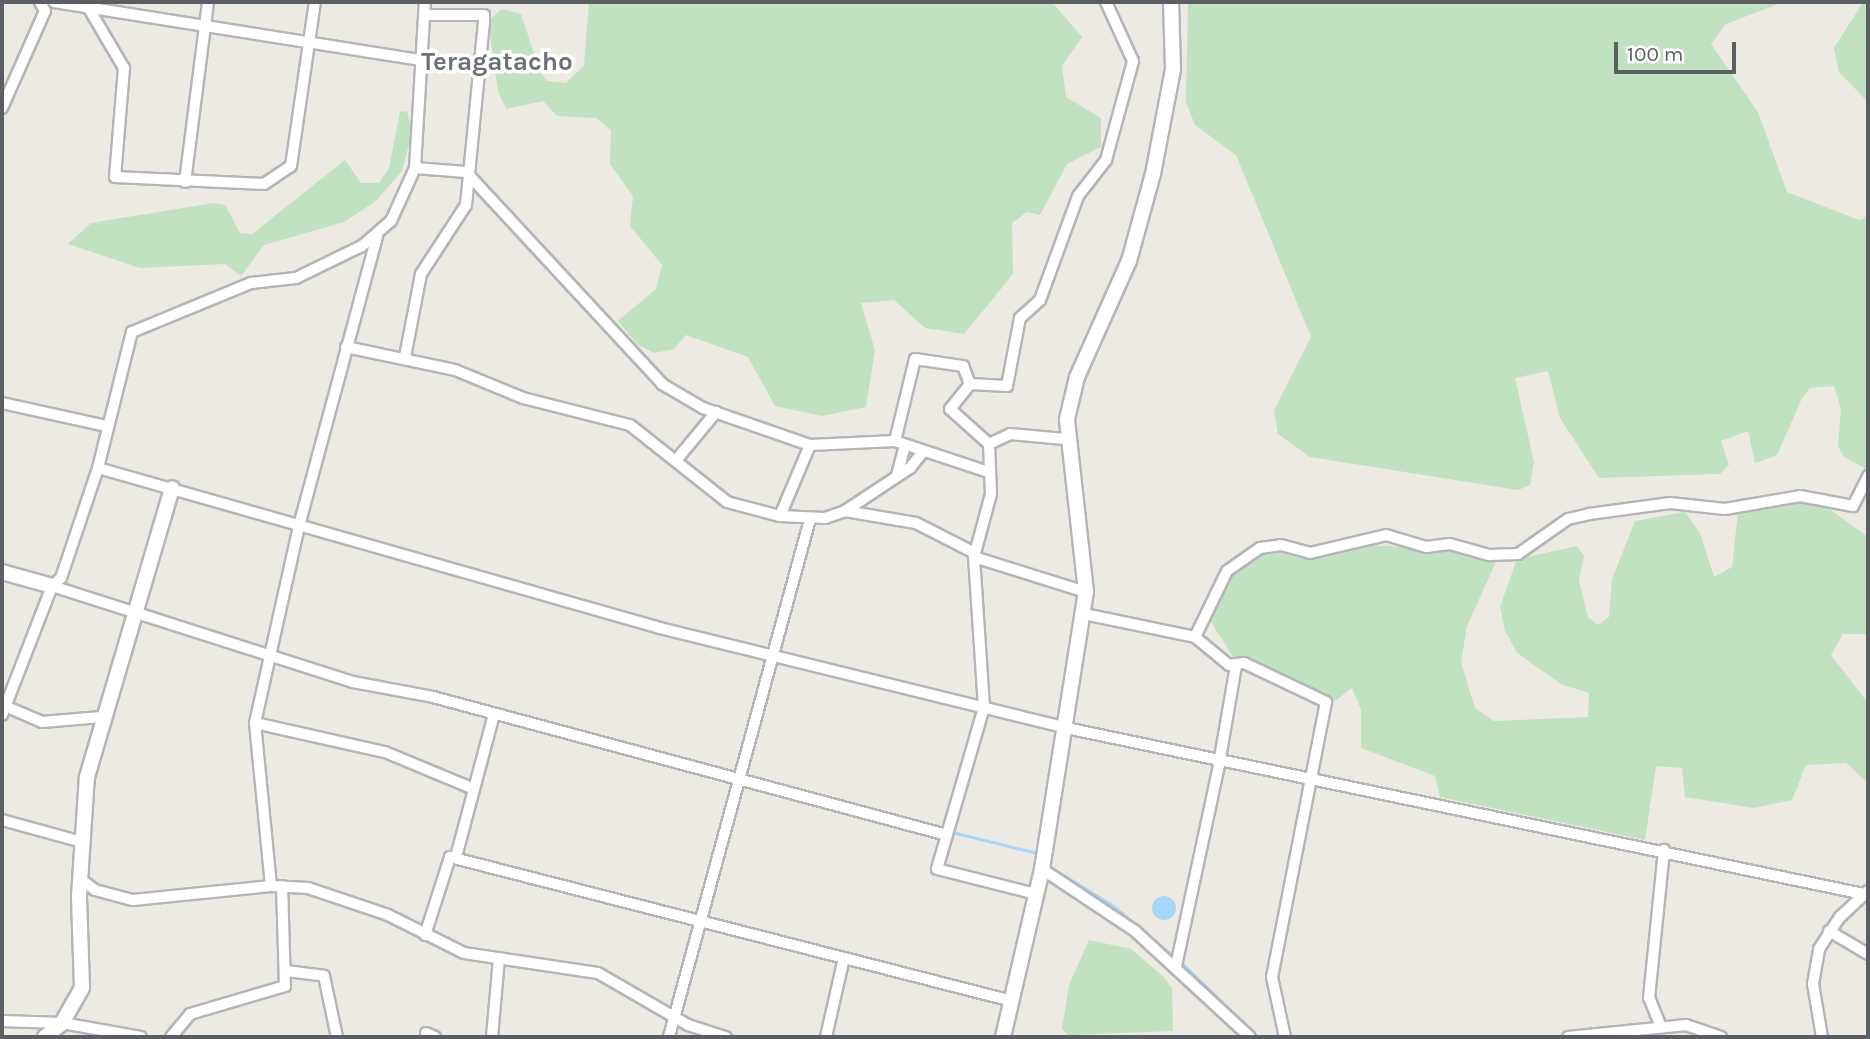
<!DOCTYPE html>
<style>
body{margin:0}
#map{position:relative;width:1870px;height:1039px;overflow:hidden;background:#eceae2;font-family:Karla,sans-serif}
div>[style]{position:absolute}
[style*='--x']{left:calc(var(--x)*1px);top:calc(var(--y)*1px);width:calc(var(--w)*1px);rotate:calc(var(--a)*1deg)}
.green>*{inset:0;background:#c1e2c1}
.water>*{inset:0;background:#a7d6f7}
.round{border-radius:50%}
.stream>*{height:2.5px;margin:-1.25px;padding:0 1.25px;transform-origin:1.25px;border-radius:1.25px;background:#a7d6f7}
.roads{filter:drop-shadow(2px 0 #b3b5b9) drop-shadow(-2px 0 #b3b5b9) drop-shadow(0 2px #b3b5b9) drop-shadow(0 -2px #b3b5b9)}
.street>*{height:10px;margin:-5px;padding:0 5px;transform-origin:5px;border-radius:5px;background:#fff}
.secondary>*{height:14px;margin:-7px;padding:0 7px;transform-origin:7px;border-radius:7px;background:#fff}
span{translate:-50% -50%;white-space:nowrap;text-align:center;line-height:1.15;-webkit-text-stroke:7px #fff;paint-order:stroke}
.quarter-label{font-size:26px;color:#6c7074;font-weight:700}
.frame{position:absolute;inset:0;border:4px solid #5b5e62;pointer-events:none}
.scale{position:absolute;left:1614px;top:42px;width:122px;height:32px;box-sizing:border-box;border:4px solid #5b5e62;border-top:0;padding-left:9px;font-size:21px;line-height:24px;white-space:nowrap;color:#5b5e62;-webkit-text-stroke:5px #fff;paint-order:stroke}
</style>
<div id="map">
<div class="green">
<div style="clip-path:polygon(589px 2px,1052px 2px,1082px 37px,1062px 66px,1066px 97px,1101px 118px,1101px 147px,1067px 164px,1040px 215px,1027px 212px,1012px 223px,1013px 274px,964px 334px,925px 328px,894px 300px,861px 303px,875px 350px,866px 407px,822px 416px,775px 406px,748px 357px,686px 335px,674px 349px,654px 353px,637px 344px,618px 321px,656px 289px,662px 265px,630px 226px,633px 196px,610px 164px,611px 130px,596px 118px,557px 116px,543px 101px,506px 109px,498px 91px,488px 21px,502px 9px,521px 14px,540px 71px,547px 81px,566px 83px,584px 65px)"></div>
<div style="clip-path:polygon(1188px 2px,1783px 2px,1726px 24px,1711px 44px,1758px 112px,1787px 192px,1859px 220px,1868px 217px,1868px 470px,1844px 457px,1838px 446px,1841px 409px,1834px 386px,1810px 388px,1802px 398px,1777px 455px,1755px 463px,1748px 431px,1721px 441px,1729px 465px,1720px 474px,1599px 478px,1560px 418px,1548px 371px,1515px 378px,1534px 462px,1530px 485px,1518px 490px,1310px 457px,1278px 434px,1274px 410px,1311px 337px,1236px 155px,1195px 125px,1186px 102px)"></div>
<div style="clip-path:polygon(1863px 2px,1868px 2px,1868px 102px,1839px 72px,1834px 48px)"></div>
<div style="clip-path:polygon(407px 111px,412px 133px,402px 171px,376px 201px,344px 222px,264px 245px,241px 276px,225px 264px,140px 268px,68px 244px,91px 223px,213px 203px,225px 205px,240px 233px,252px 234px,345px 160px,361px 183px,379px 183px,389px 168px,400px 112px)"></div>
<div style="clip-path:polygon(1771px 499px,1821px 503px,1868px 537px,1868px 634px,1843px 634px,1831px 655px,1868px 703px,1868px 783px,1846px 763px,1806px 765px,1792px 800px,1754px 808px,1685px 797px,1682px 768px,1656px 766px,1645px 840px,1440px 797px,1435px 776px,1361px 748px,1361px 710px,1352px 688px,1331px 704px,1268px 677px,1233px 657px,1209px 619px,1226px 572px,1246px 555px,1343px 544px,1501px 551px,1467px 626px,1461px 662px,1475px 708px,1494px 721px,1588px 717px,1589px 693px,1561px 684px,1517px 653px,1505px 631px,1500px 607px,1517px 559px,1577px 546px,1584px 556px,1579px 580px,1588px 617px,1598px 625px,1609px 617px,1612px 579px,1635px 521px,1685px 512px,1700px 533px,1714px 577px,1732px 567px,1738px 511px)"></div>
<div style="clip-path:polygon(1089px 940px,1131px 949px,1164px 977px,1172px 988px,1173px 1031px,1069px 1035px,1062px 1029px,1069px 985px)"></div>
</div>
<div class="water">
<div class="round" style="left:1152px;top:896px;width:24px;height:24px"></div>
</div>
<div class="stream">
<div style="--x:63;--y:585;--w:67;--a:16.5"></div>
<div style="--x:147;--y:609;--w:70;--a:19.2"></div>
<div style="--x:952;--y:832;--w:88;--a:13.9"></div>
<div style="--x:1052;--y:868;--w:69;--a:31.4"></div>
<div style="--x:1111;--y:904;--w:85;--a:39.7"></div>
<div style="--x:1181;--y:962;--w:107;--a:44.2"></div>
</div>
<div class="roads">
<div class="street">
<div style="--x:54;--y:2;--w:373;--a:9"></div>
<div style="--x:88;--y:7;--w:71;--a:59.5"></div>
<div style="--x:124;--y:68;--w:109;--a:94.7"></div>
<div style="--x:115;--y:177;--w:149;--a:2.7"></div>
<div style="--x:264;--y:184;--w:32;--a:-34"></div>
<div style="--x:291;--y:166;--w:166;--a:-81.7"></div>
<div style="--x:2;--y:108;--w:106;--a:-66.1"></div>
<div style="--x:45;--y:11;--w:10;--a:-119"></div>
<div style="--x:415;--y:168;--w:51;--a:4.5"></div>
<div style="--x:466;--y:172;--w:289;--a:47.2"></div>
<div style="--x:662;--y:384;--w:48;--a:30.3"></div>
<div style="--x:703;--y:408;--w:113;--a:19.1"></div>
<div style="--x:810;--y:445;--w:85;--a:-2.7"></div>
<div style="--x:895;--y:441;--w:99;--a:18.3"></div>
<div style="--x:185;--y:182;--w:181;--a:-82.7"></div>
<div style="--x:346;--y:347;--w:111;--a:11.9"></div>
<div style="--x:455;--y:370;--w:74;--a:22.4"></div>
<div style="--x:523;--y:398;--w:110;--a:14.2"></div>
<div style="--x:630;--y:425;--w:124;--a:38.4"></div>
<div style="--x:727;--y:502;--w:55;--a:14.8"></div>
<div style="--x:780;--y:516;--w:45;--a:2.5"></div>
<div style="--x:825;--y:518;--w:21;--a:-19"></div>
<div style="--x:845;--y:511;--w:72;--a:9.6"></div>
<div style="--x:916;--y:523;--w:66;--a:27"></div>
<div style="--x:405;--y:357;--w:85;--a:-79.1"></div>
<div style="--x:421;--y:274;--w:82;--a:-56.9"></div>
<div style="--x:466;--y:205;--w:183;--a:-84.4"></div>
<div style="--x:484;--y:23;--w:8;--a:-90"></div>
<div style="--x:484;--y:15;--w:60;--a:180"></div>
<div style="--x:2;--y:403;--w:107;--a:12.4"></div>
<div style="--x:895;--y:441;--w:84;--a:-76.3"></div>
<div style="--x:915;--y:359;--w:49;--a:8.3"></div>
<div style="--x:963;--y:366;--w:19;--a:69"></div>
<div style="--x:989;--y:444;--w:23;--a:-25"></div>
<div style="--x:1010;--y:434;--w:55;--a:5.2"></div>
<div style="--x:678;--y:458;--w:60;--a:-50.4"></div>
<div style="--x:98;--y:468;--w:584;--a:15.89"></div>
<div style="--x:660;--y:628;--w:418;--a:13.8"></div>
<div style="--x:1066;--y:728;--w:819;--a:11.76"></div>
<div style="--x:897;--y:475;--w:28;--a:-75"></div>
<div style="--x:845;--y:511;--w:78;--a:-33.5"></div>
<div style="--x:910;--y:468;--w:21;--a:-51"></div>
<div style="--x:780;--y:516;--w:77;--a:-67.1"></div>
<div style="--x:974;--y:557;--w:117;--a:17.4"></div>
<div style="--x:52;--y:586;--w:316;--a:17.7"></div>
<div style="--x:353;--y:682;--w:81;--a:10.6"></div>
<div style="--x:433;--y:697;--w:532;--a:15.03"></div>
<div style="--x:1084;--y:614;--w:113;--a:11.7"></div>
<div style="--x:1195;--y:637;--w:44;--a:39.5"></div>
<div style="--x:1229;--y:665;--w:15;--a:-8"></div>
<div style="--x:1244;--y:663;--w:91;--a:25.4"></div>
<div style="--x:1326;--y:702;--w:280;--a:101.1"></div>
<div style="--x:1272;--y:977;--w:61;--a:77.8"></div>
<div style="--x:1195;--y:637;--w:73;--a:-64.1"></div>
<div style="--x:1227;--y:571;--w:40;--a:-34.9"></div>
<div style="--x:1260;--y:548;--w:21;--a:-8"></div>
<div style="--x:1281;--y:545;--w:30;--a:15"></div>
<div style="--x:1310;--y:553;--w:78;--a:-13.3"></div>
<div style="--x:1386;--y:535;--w:42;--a:16.7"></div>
<div style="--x:1426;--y:547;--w:24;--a:-7"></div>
<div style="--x:1450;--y:544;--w:41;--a:15.8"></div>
<div style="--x:1489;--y:555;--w:29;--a:-2"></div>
<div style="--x:1518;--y:554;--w:61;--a:-35"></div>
<div style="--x:1568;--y:519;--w:22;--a:-13"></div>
<div style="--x:1589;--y:514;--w:82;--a:-7.7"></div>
<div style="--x:1670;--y:503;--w:55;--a:6.2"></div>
<div style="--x:1725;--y:509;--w:76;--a:-9.8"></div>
<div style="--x:1800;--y:496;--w:54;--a:10.7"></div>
<div style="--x:1853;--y:506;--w:34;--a:-63"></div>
<div style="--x:5;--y:706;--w:40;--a:23.4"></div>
<div style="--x:42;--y:722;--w:59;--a:-4.8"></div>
<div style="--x:2;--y:715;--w:138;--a:-68.8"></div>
<div style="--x:52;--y:586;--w:12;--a:-42"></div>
<div style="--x:61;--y:578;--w:116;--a:-71.4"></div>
<div style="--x:98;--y:468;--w:140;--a:-76"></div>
<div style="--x:132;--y:332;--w:129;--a:-22.4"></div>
<div style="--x:251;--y:283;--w:45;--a:-6.3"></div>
<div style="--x:296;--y:278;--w:73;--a:-25.9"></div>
<div style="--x:362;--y:246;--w:38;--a:-41"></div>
<div style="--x:391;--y:221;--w:58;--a:-65.6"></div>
<div style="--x:415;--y:168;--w:166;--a:-86.6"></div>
<div style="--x:255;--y:723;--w:133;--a:12.6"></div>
<div style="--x:385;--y:752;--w:96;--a:22.6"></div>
<div style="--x:1219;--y:764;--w:99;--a:-80.2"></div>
<div style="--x:2;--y:820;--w:83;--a:15.4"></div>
<div style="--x:456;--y:857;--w:148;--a:-75.1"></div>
<div style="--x:1042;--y:869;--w:112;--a:33.7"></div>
<div style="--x:1135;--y:931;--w:156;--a:42.7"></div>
<div style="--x:79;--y:878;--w:20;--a:37"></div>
<div style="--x:95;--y:890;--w:39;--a:15"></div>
<div style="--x:133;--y:900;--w:139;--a:-5.8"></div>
<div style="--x:271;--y:886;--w:37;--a:3"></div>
<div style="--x:308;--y:888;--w:84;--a:18.6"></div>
<div style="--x:388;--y:915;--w:85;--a:26.6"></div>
<div style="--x:464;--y:953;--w:135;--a:8.5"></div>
<div style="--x:598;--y:973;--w:104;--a:30"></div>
<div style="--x:688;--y:1025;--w:40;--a:18"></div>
<div style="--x:271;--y:886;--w:164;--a:-95.6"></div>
<div style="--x:255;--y:723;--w:206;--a:-77.4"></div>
<div style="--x:300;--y:522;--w:296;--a:-74.9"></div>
<div style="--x:1036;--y:894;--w:102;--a:-165.8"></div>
<div style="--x:937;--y:869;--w:169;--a:-73.8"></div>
<div style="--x:984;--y:707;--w:150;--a:-93.8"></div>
<div style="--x:974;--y:557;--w:65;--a:-74.9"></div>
<div style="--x:991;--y:494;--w:50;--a:-92.3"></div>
<div style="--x:989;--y:444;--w:52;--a:-138.1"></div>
<div style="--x:950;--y:409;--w:32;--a:-51"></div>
<div style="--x:970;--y:384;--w:37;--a:3"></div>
<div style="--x:1007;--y:386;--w:69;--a:-79.2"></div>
<div style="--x:1020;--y:318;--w:27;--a:-42"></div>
<div style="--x:1040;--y:300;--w:111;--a:-69.9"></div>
<div style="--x:1078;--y:196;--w:46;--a:-52.1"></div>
<div style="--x:1106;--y:160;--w:103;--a:-74.7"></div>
<div style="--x:1133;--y:61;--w:65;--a:-114.6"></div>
<div style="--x:1829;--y:931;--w:45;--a:30.5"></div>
<div style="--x:425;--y:935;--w:82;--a:-72.2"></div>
<div style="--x:450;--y:857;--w:580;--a:14.37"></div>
<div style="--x:1176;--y:966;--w:206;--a:-77.9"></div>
<div style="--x:286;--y:971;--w:38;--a:7"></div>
<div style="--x:324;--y:976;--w:62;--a:78"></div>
<div style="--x:2;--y:1021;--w:60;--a:1.9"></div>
<div style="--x:62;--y:1023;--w:80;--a:10"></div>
<div style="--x:1661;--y:1027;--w:31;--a:-112"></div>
<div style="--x:1649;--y:998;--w:149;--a:-84.2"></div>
<div style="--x:426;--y:1033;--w:10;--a:24"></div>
<div style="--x:171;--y:1037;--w:30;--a:-50"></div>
<div style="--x:190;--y:1014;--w:99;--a:-16.4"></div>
<div style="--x:285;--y:986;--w:100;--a:-91.7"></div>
<div style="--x:492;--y:1037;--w:79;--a:-84.9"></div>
<div style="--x:669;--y:1037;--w:537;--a:-74.77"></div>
<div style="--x:826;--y:1037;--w:81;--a:-77.2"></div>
<div style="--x:1568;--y:1037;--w:119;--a:-5.8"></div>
<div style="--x:1686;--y:1025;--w:37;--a:19"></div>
<div style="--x:1822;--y:1037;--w:54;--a:-99.6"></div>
<div style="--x:1813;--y:984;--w:36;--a:-80"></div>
<div style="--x:1819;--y:949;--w:38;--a:-57"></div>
<div style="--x:1840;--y:917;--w:38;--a:-43"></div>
</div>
<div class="secondary">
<div style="--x:2;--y:572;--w:52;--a:15.6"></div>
<div style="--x:45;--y:1037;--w:22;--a:-39"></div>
<div style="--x:62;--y:1023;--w:40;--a:-60.3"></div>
<div style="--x:82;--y:988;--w:92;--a:-91.9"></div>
<div style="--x:79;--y:896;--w:119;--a:-86.2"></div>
<div style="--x:87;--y:777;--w:301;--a:-73.6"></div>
<div style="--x:1003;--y:1037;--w:172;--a:-76.9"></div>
<div style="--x:1042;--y:869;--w:280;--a:-81"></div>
<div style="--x:1086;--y:592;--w:174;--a:-96.3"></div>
<div style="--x:1067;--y:419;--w:43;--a:-76.6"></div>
<div style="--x:1077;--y:377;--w:127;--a:-65.9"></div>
<div style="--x:1129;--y:261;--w:90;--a:-74.6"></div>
<div style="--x:1153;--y:174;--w:107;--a:-79.2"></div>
<div style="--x:1173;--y:69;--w:67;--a:-91.7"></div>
</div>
</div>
<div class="quarter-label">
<span style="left:497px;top:62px">Teragatacho</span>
</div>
<div class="frame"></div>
<div class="scale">100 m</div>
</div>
